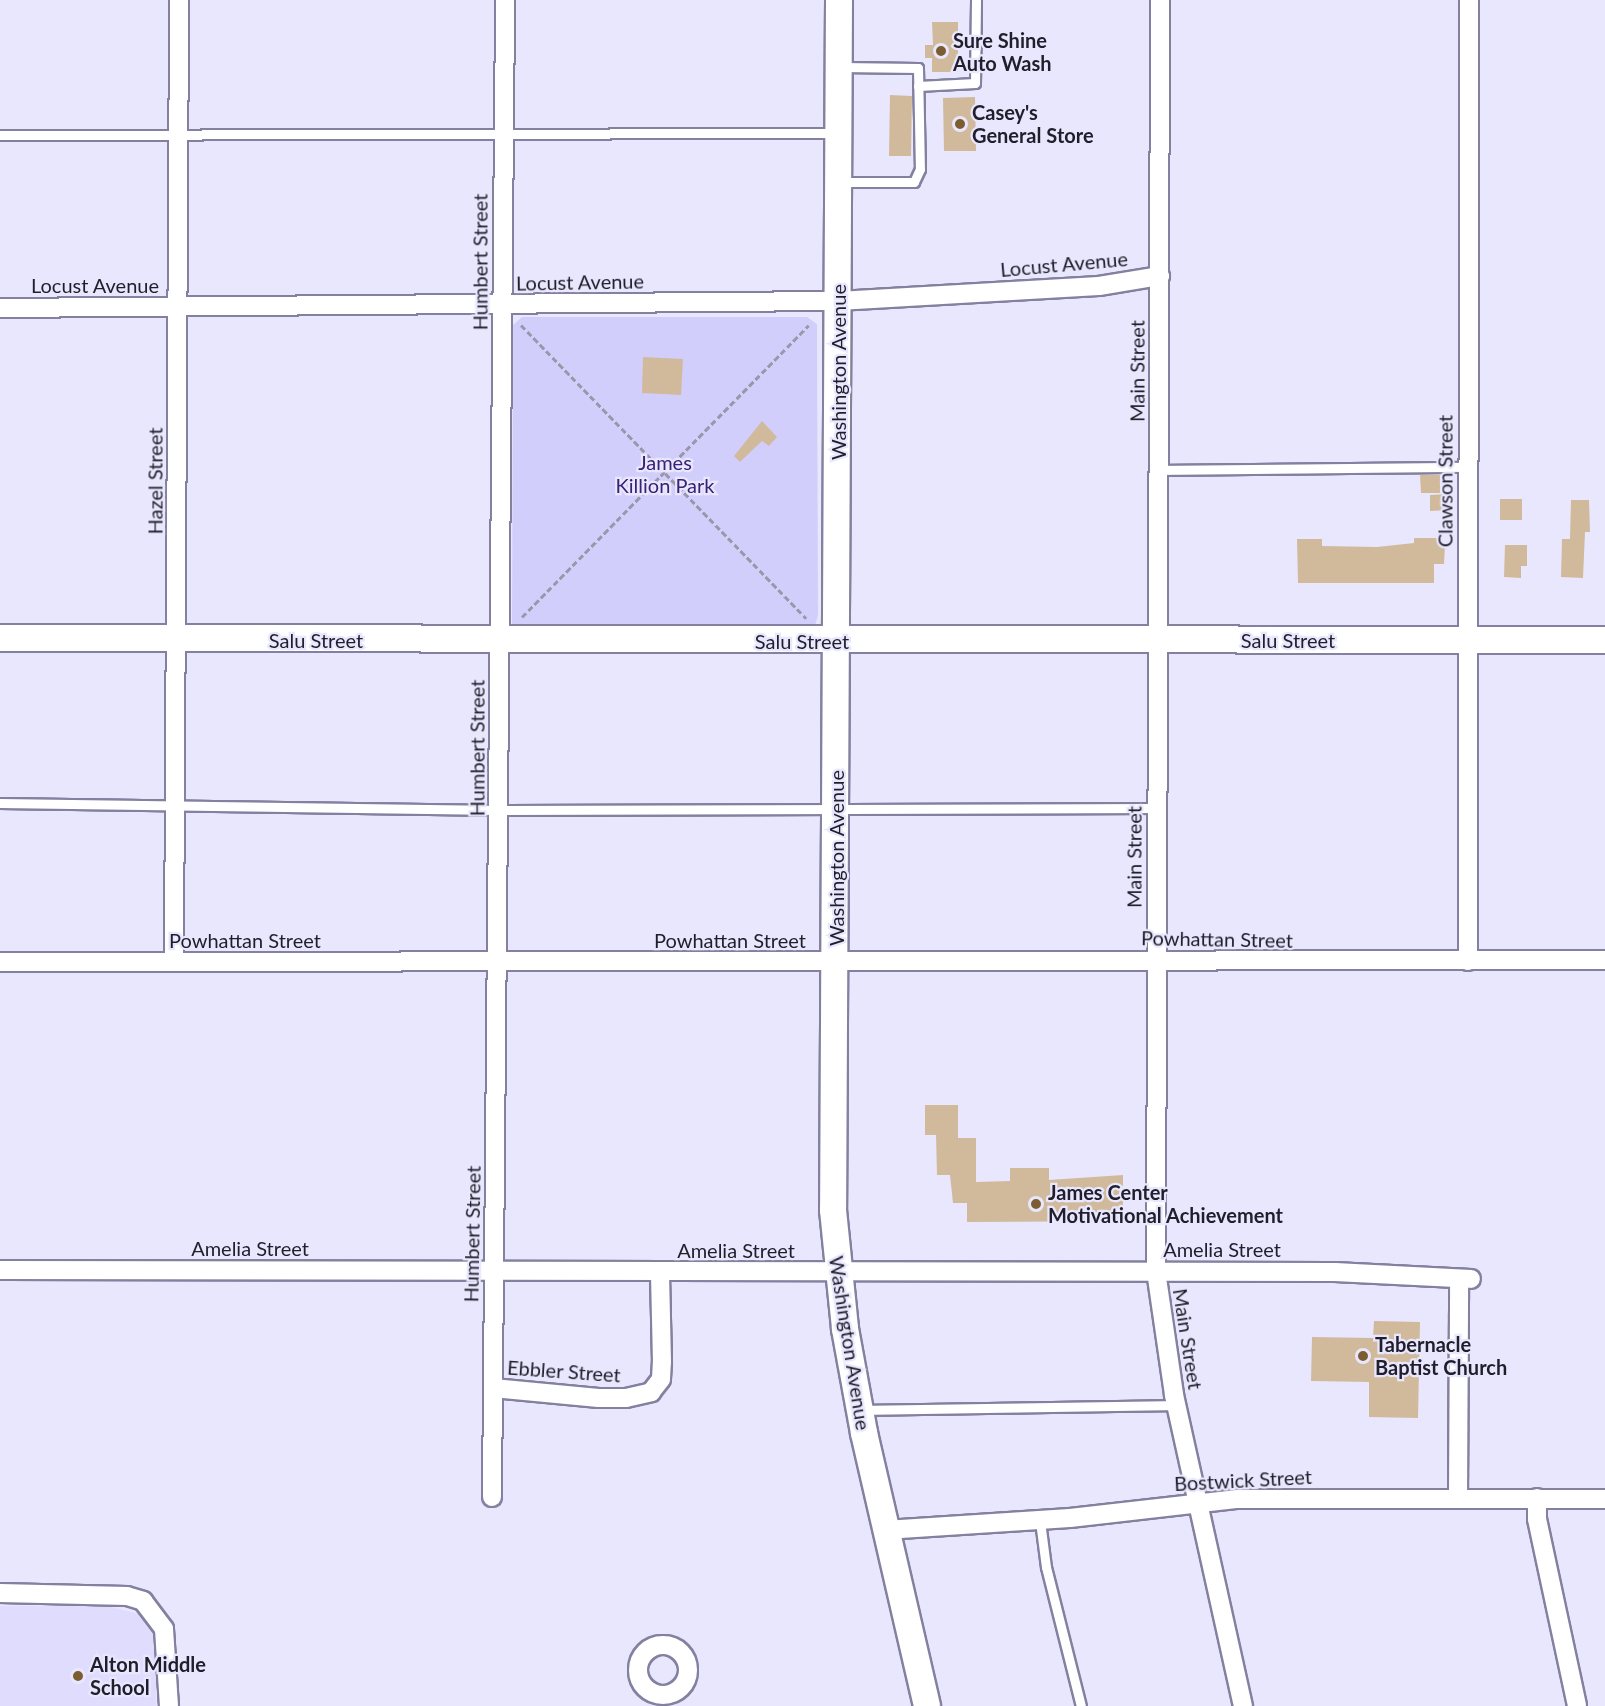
<!DOCTYPE html>
<style>
body{margin:0}
#map{position:relative;width:1605px;height:1706px;overflow:hidden;background:#e9e7fd;font-family:Lato,sans-serif}
div>[style]{position:absolute}
[style*='--x']{left:calc(var(--x)*1px);top:calc(var(--y)*1px);width:calc(var(--w)*1px);rotate:calc(var(--a)*1deg)}
.built>*{inset:0;background:#dfdcfe}
.green>*{inset:0;background:#d2cefb}
.building>*{inset:0;background:#d1ba9c}
.path>*{height:3px;margin-top:-1.5px;transform-origin:0;background:repeating-linear-gradient(90deg,#9997a9 0 6px,transparent 0 9px)}
.roads{filter:drop-shadow(2px 0 #8380a0) drop-shadow(-2px 0 #8380a0) drop-shadow(0 2px #8380a0) drop-shadow(0 -2px #8380a0)}
.lane>*{height:9px;margin:-4.5px;padding:0 4.5px;transform-origin:4.5px;border-radius:4.5px;background:#fff}
.street>*{height:18px;margin:-9px;padding:0 9px;transform-origin:9px;border-radius:9px;background:#fff}
.street>.ring{margin:-9px;padding:0;box-sizing:content-box;background:none;border:18px solid #fff;border-radius:50%}
.secondary>*{height:26px;margin:-13px;padding:0 13px;transform-origin:13px;border-radius:13px;background:#fff}
.dots>*{width:16px;height:16px;translate:-50% -50%;box-sizing:border-box;border:3px solid #e9e7fd;border-radius:50%}
span{translate:-50% -50%;white-space:nowrap;text-align:center;line-height:1.15;-webkit-text-stroke:4.5px #e9e7fd;paint-order:stroke}
.poi-label{font-size:20px;color:#201e2b;font-weight:700}
.left{translate:0 -50%;text-align:left}
.street-label{font-size:20px;color:#201e2b}
.park-label{font-size:20px;color:#392276}
</style>
<div id="map">
<div class="built">
<div style="clip-path:polygon(0 1606px,107px 1606px,139px 1614px,151px 1626px,157px 1645px,156px 1706px,0 1706px)"></div>
</div>
<div class="green">
<div style="clip-path:polygon(522px 317px,807px 317px,817px 324px,818px 615px,815px 626px,512px 627px,513px 325px)"></div>
</div>
<div class="building">
<div style="clip-path:polygon(932px 22px,958px 22px,958px 72px,932px 72px,932px 58px,925px 58px,925px 45px,933px 45px)"></div>
<div style="clip-path:polygon(890px 95px,912px 96px,911px 156px,889px 156px)"></div>
<div style="clip-path:polygon(975px 97px,976px 151px,944px 151px,943px 98px)"></div>
<div style="clip-path:polygon(643px 357px,683px 359px,681px 395px,642px 393px)"></div>
<div style="clip-path:polygon(762px 421px,777px 437px,769px 446px,762px 441px,740px 462px,734px 456px)"></div>
<div style="clip-path:polygon(1420px 475px,1440px 475px,1440px 493px,1421px 493px)"></div>
<div style="clip-path:polygon(1448px 494px,1449px 510px,1430px 511px,1430px 495px)"></div>
<div style="clip-path:polygon(1500px 499px,1522px 499px,1522px 520px,1500px 520px)"></div>
<div style="clip-path:polygon(1571px 500px,1589px 500px,1590px 532px,1585px 532px,1583px 578px,1561px 577px,1562px 539px,1570px 539px)"></div>
<div style="clip-path:polygon(1414px 538px,1439px 538px,1439px 544px,1445px 544px,1444px 564px,1434px 564px,1434px 583px,1298px 583px,1297px 539px,1322px 539px,1322px 546px,1377px 547px,1414px 543px)"></div>
<div style="clip-path:polygon(1505px 545px,1527px 545px,1527px 566px,1521px 566px,1521px 578px,1504px 577px)"></div>
<div style="clip-path:polygon(925px 1105px,958px 1105px,958px 1138px,976px 1138px,976px 1182px,1010px 1181px,1010px 1168px,1049px 1168px,1049px 1180px,1123px 1175px,1123px 1221px,967px 1222px,967px 1203px,953px 1203px,950px 1175px,937px 1175px,936px 1135px,925px 1135px)"></div>
<div style="clip-path:polygon(1374px 1321px,1420px 1322px,1418px 1418px,1369px 1417px,1369px 1382px,1311px 1381px,1312px 1337px,1373px 1338px)"></div>
</div>
<div class="path">
<div style="--x:521;--y:325;--w:409;--a:45.8"></div>
<div style="--x:522;--y:617;--w:409;--a:-45.5"></div>
</div>
<div class="roads">
<div class="lane">
<div style="--x:841;--y:67;--w:77;--a:0.7"></div>
<div style="--x:918;--y:68;--w:101;--a:88.9"></div>
<div style="--x:920;--y:169;--w:14;--a:115"></div>
<div style="--x:914;--y:182;--w:73;--a:180"></div>
<div style="--x:918;--y:86;--w:57;--a:-3"></div>
<div style="--x:975;--y:83;--w:83;--a:-89.3"></div>
<div style="--x:0;--y:135;--w:836;--a:-0.14"></div>
<div style="--x:1159;--y:470;--w:309;--a:-0.6"></div>
<div style="--x:0;--y:803;--w:499;--a:0.8"></div>
<div style="--x:499;--y:810;--w:658;--a:-0.17"></div>
<div style="--x:862;--y:1410;--w:314;--a:-0.9"></div>
<div style="--x:1040;--y:1521;--w:46;--a:82.6"></div>
<div style="--x:1046;--y:1567;--w:143;--a:75.9"></div>
</div>
<div class="street">
<div style="--x:1160;--y:0;--w:1271;--a:90.18"></div>
<div style="--x:1156;--y:1271;--w:125;--a:81.7"></div>
<div style="--x:1174;--y:1395;--w:319;--a:77.5"></div>
<div style="--x:0;--y:308;--w:838;--a:-0.48"></div>
<div style="--x:838;--y:301;--w:261;--a:-3.3"></div>
<div style="--x:1099;--y:286;--w:62;--a:-9.3"></div>
<div style="--x:1468;--y:961;--w:961;--a:-89.94"></div>
<div style="--x:0;--y:962;--w:1605;--a:-0.07"></div>
<div style="--x:174;--y:962;--w:962;--a:-89.7"></div>
<div style="--x:0;--y:1270;--w:1335;--a:0.09"></div>
<div style="--x:1335;--y:1272;--w:136;--a:2.9"></div>
<div style="--x:493;--y:1388;--w:106;--a:5.4"></div>
<div style="--x:599;--y:1398;--w:27;--a:0"></div>
<div style="--x:626;--y:1398;--w:26;--a:-13"></div>
<div style="--x:651;--y:1392;--w:16;--a:-52"></div>
<div style="--x:661;--y:1379;--w:17;--a:-87"></div>
<div style="--x:662;--y:1362;--w:90;--a:-91.3"></div>
<div style="--x:492;--y:1497;--w:1497;--a:-89.5"></div>
<div style="--x:1458;--y:1498;--w:217;--a:-89.7"></div>
<div style="--x:1537;--y:1498;--w:21;--a:90"></div>
<div style="--x:1537;--y:1519;--w:191;--a:77.9"></div>
<div style="--x:885;--y:1530;--w:185;--a:-3.7"></div>
<div style="--x:1070;--y:1518;--w:169;--a:-6.5"></div>
<div style="--x:1238;--y:1499;--w:367;--a:0"></div>
<div style="--x:0;--y:1593;--w:127;--a:1.4"></div>
<div style="--x:127;--y:1596;--w:17;--a:17"></div>
<div style="--x:143;--y:1601;--w:35;--a:53"></div>
<div style="--x:164;--y:1629;--w:77;--a:86.3"></div>
<div class="ring" style="left:638px;top:1645px;width:32px;height:32px"></div>
</div>
<div class="secondary">
<div style="--x:839;--y:0;--w:1210;--a:90.28"></div>
<div style="--x:833;--y:1210;--w:120;--a:84.2"></div>
<div style="--x:845;--y:1329;--w:106;--a:79.6"></div>
<div style="--x:864;--y:1433;--w:280;--a:77"></div>
<div style="--x:0;--y:638;--w:1605;--a:0.07"></div>
</div>
</div>
<div class="dots">
<div style="left:941px;top:51px;background:#7c5d32"></div>
<div style="left:960px;top:124px;background:#7c5d32"></div>
<div style="left:1036px;top:1204px;background:#7c5d32"></div>
<div style="left:1363px;top:1356px;background:#7c5d32"></div>
<div style="left:78px;top:1676px;background:#7c5d32"></div>
</div>
<div class="poi-label">
<span class="left" style="left:953px;top:52px">Sure Shine<br>Auto Wash</span>
<span class="left" style="left:972px;top:124px">Casey's<br>General Store</span>
<span class="left" style="left:1048px;top:1204px">James Center<br>Motivational Achievement</span>
<span class="left" style="left:1375px;top:1356px">Tabernacle<br>Baptist Church</span>
<span class="left" style="left:90px;top:1676px">Alton Middle<br>School</span>
</div>
<div class="street-label">
<span style="left:480px;top:262px;rotate:-90deg">Humbert Street</span>
<span style="left:1064px;top:264px;rotate:-5deg">Locust Avenue</span>
<span style="left:580px;top:282px;rotate:-1deg">Locust Avenue</span>
<span style="left:95px;top:285px">Locust Avenue</span>
<span style="left:1137px;top:371px;rotate:-90deg">Main Street</span>
<span style="left:838px;top:372px;rotate:-90deg">Washington Avenue</span>
<span style="left:155px;top:481px;rotate:-90deg">Hazel Street</span>
<span style="left:1445px;top:481px;rotate:-90deg">Clawson Street</span>
<span style="left:316px;top:640px">Salu Street</span>
<span style="left:1288px;top:640px">Salu Street</span>
<span style="left:802px;top:641px">Salu Street</span>
<span style="left:477px;top:748px;rotate:-90deg">Humbert Street</span>
<span style="left:1134px;top:857px;rotate:-90deg">Main Street</span>
<span style="left:836px;top:858px;rotate:-90deg">Washington Avenue</span>
<span style="left:1217px;top:939px;rotate:1deg">Powhattan Street</span>
<span style="left:245px;top:940px">Powhattan Street</span>
<span style="left:730px;top:940px">Powhattan Street</span>
<span style="left:472px;top:1234px;rotate:-89deg">Humbert Street</span>
<span style="left:250px;top:1248px">Amelia Street</span>
<span style="left:1222px;top:1249px">Amelia Street</span>
<span style="left:736px;top:1250px">Amelia Street</span>
<span style="left:1188px;top:1339px;rotate:81deg">Main Street</span>
<span style="left:850px;top:1343px;rotate:81deg">Washington Avenue</span>
<span style="left:564px;top:1371px;rotate:4deg">Ebbler Street</span>
<span style="left:1243px;top:1480px;rotate:-3deg">Bostwick Street</span>
</div>
<div class="park-label">
<span style="left:665px;top:474px">James<br>Killion Park</span>
</div>
</div>
